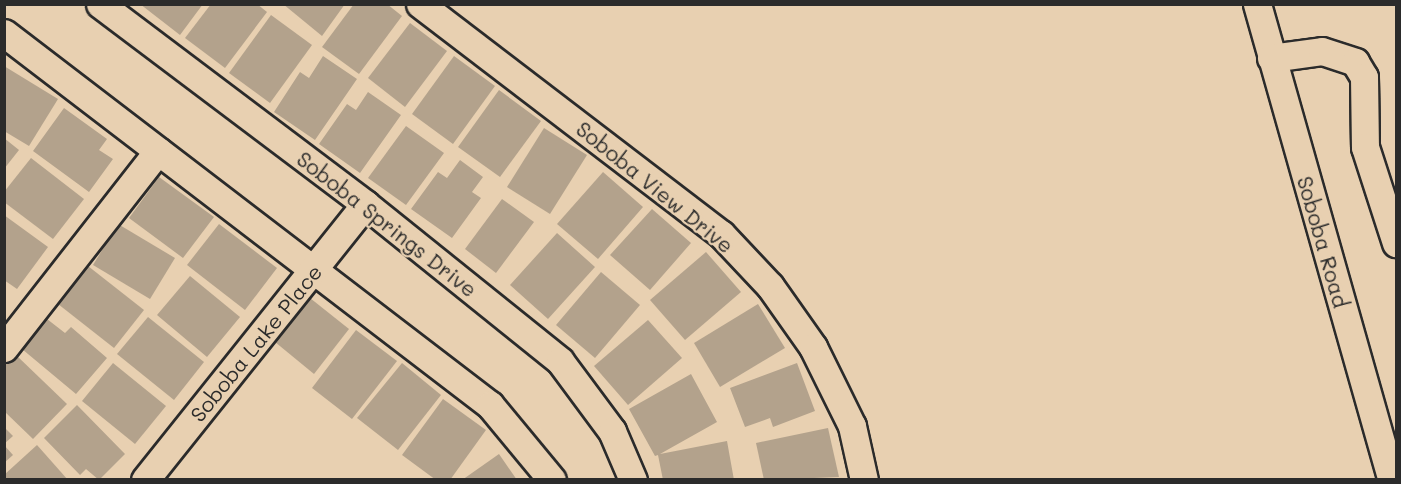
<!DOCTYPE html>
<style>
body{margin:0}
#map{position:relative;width:1401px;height:484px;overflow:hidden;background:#e8d0b1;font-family:Mali,sans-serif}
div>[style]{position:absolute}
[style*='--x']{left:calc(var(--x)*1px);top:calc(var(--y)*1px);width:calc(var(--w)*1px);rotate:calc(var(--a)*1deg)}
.building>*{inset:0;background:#b3a28c}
.roads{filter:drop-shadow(2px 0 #2b2b2b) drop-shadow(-2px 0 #2b2b2b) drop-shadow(0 2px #2b2b2b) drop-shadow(0 -2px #2b2b2b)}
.minor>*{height:27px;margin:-13.5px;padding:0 13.5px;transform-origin:13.5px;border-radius:13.5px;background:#e8d0b1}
span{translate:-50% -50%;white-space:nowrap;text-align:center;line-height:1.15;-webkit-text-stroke:4.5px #e8d0b1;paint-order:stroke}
.street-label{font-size:21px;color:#2b2b2b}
.frame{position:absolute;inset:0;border:6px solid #2b2b2b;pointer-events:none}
</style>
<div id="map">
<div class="building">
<div style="clip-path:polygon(140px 4px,203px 4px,180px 35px)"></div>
<div style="clip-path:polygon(211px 4px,257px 4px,267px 12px,225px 68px,185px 38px)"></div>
<div style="clip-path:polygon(283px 4px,345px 4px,322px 36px)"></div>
<div style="clip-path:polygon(354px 4px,387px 4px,402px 16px,359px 74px,322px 47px)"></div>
<div style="clip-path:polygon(271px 15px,312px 45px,270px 103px,229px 73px)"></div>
<div style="clip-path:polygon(410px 23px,447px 51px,405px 107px,368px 78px)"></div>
<div style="clip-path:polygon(323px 56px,357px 79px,315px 140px,274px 112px,300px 72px,309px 78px)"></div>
<div style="clip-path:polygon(454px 56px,495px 86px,453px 144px,412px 114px)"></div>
<div style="clip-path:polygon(4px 66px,58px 99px,29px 146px,4px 131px)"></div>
<div style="clip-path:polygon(499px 90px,541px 121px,500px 177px,458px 147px)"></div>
<div style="clip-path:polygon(368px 92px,401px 115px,360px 173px,319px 144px,347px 104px,356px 110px)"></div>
<div style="clip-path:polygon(64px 108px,107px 139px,99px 150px,113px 159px,89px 192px,33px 151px)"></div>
<div style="clip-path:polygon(406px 126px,444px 153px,406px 205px,368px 178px)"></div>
<div style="clip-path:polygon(544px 128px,587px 155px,550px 214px,507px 187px)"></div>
<div style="clip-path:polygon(4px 138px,19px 150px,4px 169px)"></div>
<div style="clip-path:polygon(31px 158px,84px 199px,53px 239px,4px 202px,4px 192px)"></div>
<div style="clip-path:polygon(460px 160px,483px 177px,472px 192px,481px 198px,452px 238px,411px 209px,438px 172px,447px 178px)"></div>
<div style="clip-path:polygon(603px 172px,643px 207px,598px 259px,557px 224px)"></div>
<div style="clip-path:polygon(159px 177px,214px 217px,183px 258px,129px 218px)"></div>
<div style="clip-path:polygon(502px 199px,534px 222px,496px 273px,465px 249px)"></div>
<div style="clip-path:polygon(652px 209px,691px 243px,650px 290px,610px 255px)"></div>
<div style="clip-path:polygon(4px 215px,48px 247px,17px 289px,4px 280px)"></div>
<div style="clip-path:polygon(118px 224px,175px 258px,150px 299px,93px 265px)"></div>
<div style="clip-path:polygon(219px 224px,277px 268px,245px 310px,187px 265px)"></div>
<div style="clip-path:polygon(557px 233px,595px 267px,548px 319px,510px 285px)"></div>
<div style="clip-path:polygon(706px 252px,741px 292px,685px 340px,650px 300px)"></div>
<div style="clip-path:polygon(88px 266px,144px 310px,114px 348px,58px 304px)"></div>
<div style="clip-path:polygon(601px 272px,640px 305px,595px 358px,556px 325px)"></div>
<div style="clip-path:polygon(190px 276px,240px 317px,207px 357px,157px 315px)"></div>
<div style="clip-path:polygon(310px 298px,349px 329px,314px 374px,275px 342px)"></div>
<div style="clip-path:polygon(758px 304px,785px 348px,720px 387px,694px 343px)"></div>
<div style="clip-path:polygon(148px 317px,204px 362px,174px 400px,117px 354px)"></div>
<div style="clip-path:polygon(47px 319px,65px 333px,71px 327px,107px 358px,76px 394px,22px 349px)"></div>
<div style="clip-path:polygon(648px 320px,682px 358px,628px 405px,594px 366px)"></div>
<div style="clip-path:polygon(356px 330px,397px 361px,352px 419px,312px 388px)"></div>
<div style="clip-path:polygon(16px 355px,67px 404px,33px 439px,4px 411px,4px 366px)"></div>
<div style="clip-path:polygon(113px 363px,166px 406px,135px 444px,82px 401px)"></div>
<div style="clip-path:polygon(402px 363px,441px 395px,398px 450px,357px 418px)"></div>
<div style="clip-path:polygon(797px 363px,815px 411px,773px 427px,770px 418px,745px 427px,730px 388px)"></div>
<div style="clip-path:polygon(691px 374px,717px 422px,660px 454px,727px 441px,734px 480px,663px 480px,658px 455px,655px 456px,629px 409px)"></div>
<div style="clip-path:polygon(443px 399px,486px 430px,450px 480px,436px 480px,402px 455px)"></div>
<div style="clip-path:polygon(77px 405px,125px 454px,99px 480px,86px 469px,80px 475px,44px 438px)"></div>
<div style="clip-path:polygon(4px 427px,13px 436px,4px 444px)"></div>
<div style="clip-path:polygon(828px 428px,839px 477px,764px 480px,756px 443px)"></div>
<div style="clip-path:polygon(4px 445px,13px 455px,4px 463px)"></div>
<div style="clip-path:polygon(37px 445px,68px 480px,4px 480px,4px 475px)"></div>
<div style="clip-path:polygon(499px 454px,517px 480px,462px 480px)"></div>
</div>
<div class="roads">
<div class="minor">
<div style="--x:100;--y:4;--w:332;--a:37"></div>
<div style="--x:365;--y:204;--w:250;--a:38.8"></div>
<div style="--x:560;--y:361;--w:87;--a:53.4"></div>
<div style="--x:612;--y:431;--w:53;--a:66.8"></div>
<div style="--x:420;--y:4;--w:379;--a:37.4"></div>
<div style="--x:721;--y:234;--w:71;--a:46.7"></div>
<div style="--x:770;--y:286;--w:75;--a:54.8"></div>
<div style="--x:813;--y:347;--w:88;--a:63.7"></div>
<div style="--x:852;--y:426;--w:55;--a:77.5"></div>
<div style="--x:1257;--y:4;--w:495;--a:74.2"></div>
<div style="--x:4;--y:33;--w:612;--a:37.43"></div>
<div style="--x:490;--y:405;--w:97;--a:50.4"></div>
<div style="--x:1271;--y:58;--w:51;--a:-7.8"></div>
<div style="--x:1322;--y:51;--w:35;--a:18"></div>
<div style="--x:1355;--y:62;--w:17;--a:59"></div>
<div style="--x:1364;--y:77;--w:70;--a:89.2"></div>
<div style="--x:1365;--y:147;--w:101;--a:72.1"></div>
<div style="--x:4;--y:348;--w:250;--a:-52"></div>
<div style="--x:145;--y:480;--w:353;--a:-51.4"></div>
</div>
</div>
<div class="street-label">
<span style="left:655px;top:187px;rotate:39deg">Soboba View Drive</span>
<span style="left:387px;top:224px;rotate:38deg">Soboba Springs Drive</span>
<span style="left:1323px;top:242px;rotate:74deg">Soboba Road</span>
<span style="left:256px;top:343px;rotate:-51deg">Soboba Lake Place</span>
</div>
<div class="frame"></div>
</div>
